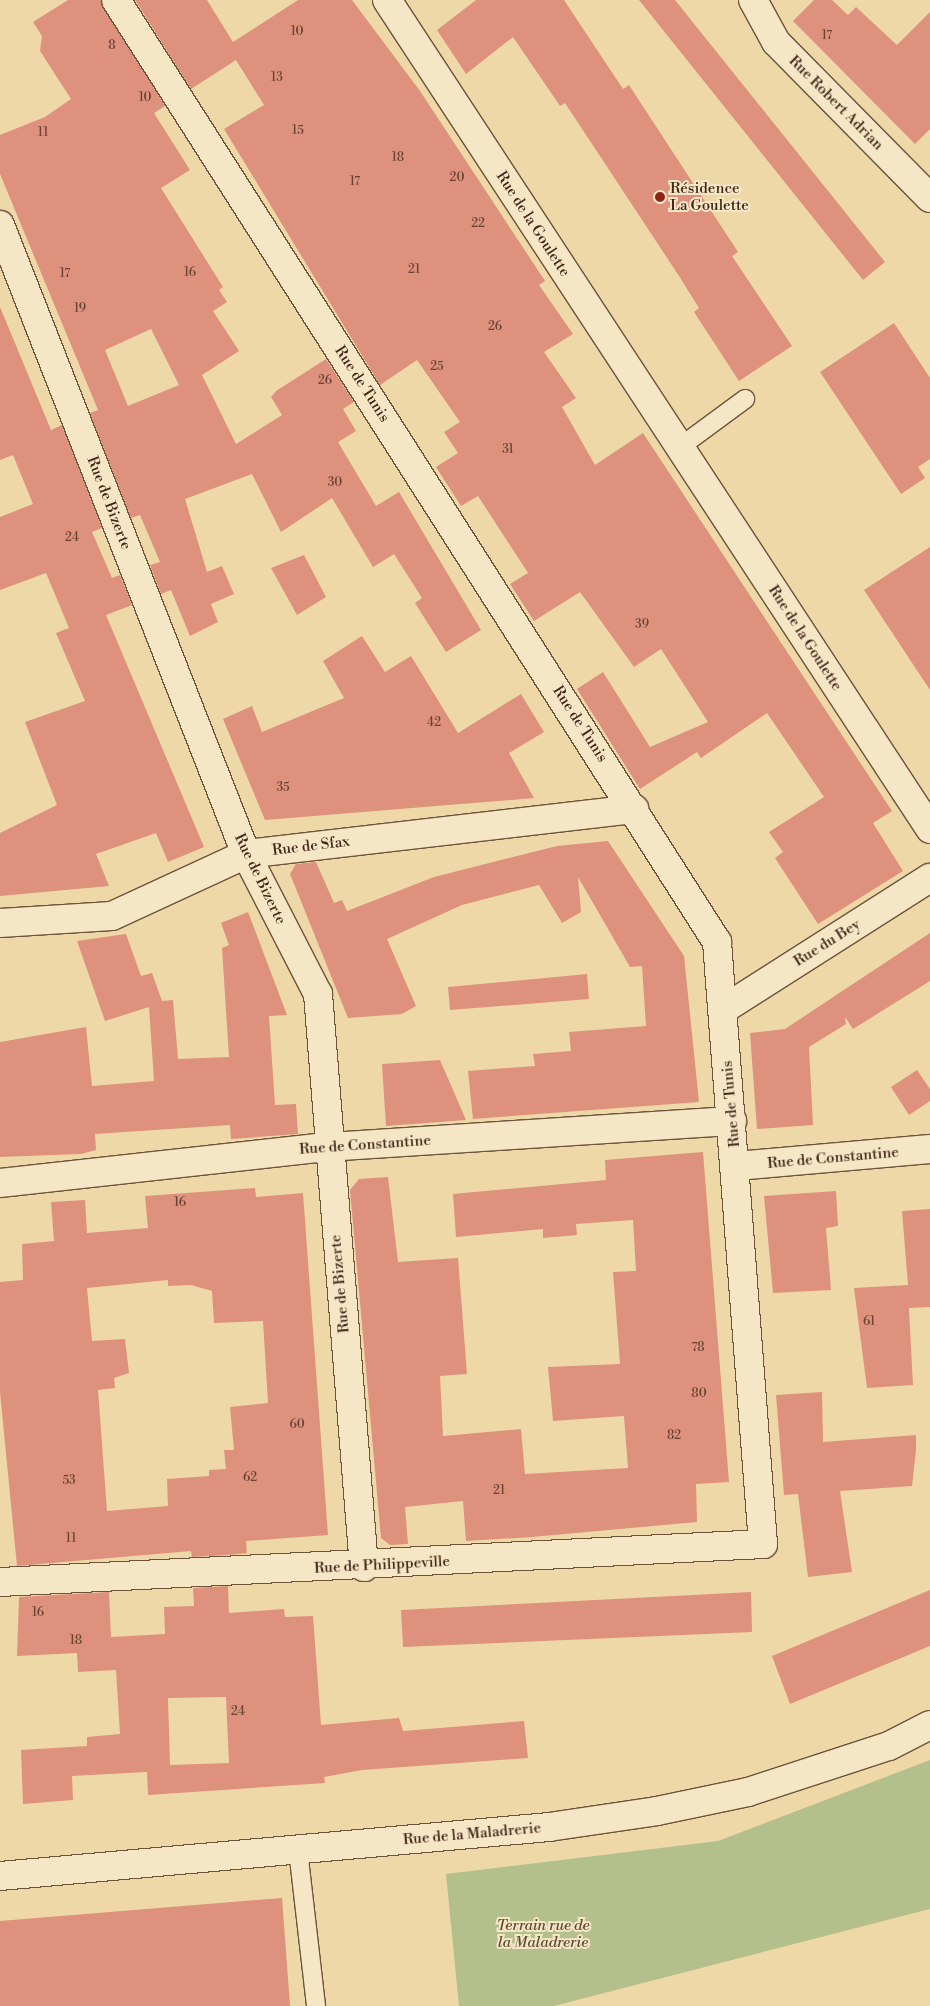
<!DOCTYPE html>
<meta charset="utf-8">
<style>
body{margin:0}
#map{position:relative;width:930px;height:2006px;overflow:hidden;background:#efd8a7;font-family:"Libre Bodoni",serif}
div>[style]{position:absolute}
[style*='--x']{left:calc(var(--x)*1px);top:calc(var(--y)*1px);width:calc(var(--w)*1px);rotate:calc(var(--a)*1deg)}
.green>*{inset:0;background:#b4c08b}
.building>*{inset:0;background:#de917d}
.roads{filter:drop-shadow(1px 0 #6d533c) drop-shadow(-1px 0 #6d533c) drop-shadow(0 1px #6d533c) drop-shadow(0 -1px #6d533c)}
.lane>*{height:18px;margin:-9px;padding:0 9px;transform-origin:9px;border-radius:9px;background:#f5e6c6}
.street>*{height:28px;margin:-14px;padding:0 14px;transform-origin:14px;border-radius:14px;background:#f5e6c6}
.dots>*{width:14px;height:14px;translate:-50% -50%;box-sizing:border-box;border:2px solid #f5e6c6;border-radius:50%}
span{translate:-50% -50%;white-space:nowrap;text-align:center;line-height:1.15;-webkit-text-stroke:4px #f5e6c6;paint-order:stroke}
.number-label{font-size:12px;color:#694232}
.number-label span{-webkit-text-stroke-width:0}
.street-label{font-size:15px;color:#422719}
.poi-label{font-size:15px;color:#422719}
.left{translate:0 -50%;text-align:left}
.park-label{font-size:15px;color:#5e4d36;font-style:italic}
</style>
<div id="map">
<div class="green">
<div style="clip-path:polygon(930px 1760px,930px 1909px,554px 2006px,459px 2006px,446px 1874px,718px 1841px)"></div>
</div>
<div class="building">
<div style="clip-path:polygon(evenodd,68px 0,100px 0,165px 106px,154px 113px,190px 170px,161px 188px,223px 287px,219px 290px,227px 302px,213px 311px,239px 351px,202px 375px,236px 444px,282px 415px,271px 397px,276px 391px,326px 359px,354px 402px,343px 409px,356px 431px,338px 442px,376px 506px,399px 492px,481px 630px,446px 652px,415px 603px,422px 598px,394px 554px,373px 567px,332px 498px,281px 532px,252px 474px,185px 499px,207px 572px,222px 566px,234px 594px,211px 604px,218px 622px,190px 636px,171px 590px,161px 594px,150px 565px,160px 562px,140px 515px,131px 518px,90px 413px,98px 410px,0 174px,0 135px,45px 117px,71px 99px,40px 51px,42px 36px,33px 22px,68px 0,151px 329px,179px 385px,128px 406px,105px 350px,151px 329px)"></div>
<div style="clip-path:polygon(135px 0,207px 0,233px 42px,298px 0,352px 0,420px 91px,545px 281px,539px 285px,573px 334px,544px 352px,576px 398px,562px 407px,595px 465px,643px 433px,892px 811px,873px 823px,903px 871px,818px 924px,775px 858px,783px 852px,769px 832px,824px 797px,767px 713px,701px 758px,697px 752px,640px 789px,577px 689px,603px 672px,650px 747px,708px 722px,661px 649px,634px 667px,580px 592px,534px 621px,510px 584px,528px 573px,478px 496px,461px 506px,436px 467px,458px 453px,444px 432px,460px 422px,417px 360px,380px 385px,224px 129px,264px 105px,236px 60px,191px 89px)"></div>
<div style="clip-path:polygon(476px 0,564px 0,623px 89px,629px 85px,738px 252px,732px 256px,792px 346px,739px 381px,694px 312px,699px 308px,679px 276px,565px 103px,560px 106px,513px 37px,466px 74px,437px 30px)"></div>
<div style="clip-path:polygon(639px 0,675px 0,885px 262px,863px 280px)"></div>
<div style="clip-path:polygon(814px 0,832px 0,848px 15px,856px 7px,897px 45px,930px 12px,930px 129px,915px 144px,793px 21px)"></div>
<div style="clip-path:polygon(0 307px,51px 430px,62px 425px,102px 528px,92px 532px,112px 578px,120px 575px,132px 605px,106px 615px,204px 847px,168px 862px,156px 833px,96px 854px,109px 886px,0 896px,0 833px,57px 805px,25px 722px,85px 701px,56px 633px,69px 628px,46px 573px,0 590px,0 517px,33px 504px,13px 455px,0 460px)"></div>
<div style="clip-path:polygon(894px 323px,930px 378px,930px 459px,918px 467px,925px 478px,901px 494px,820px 372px)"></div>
<div style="clip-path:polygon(930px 547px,930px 690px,864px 590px)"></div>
<div style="clip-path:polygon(304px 555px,326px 597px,297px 615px,271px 568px)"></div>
<div style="clip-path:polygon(362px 636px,385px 672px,411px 656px,458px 733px,521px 694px,544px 732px,509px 753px,534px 798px,265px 820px,223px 719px,252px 706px,262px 732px,344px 698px,323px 661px)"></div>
<div style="clip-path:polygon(608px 841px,684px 956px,699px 1102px,473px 1119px,468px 1071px,535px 1066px,533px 1054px,571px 1051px,569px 1032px,646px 1026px,642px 966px,630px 967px,578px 877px,581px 912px,562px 923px,539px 885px,462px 905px,387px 939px,416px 1006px,402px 1014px,348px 1018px,290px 874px,296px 864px,316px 862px,334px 903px,342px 900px,347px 911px,434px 877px,557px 846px)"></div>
<div style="clip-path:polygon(248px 912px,287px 1015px,269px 1016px,275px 1105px,296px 1104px,298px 1134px,231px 1139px,230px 1125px,95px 1134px,96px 1150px,81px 1154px,0 1157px,0 1042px,86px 1027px,92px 1086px,154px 1081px,149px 1007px,105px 1021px,77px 941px,126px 934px,141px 976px,152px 973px,162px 1001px,173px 1000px,178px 1059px,229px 1057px,222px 948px,229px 945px,221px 923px)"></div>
<div style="clip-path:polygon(930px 933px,930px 981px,853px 1029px,845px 1017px,846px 1024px,809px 1047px,813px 1125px,757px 1129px,750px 1033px,785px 1029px)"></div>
<div style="clip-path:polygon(587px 974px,589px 999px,450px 1010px,448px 987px)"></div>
<div style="clip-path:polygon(440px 1060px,466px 1120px,386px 1126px,382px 1064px)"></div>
<div style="clip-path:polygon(917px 1070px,930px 1089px,930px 1101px,909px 1115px,891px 1087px)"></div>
<div style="clip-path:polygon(703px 1152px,729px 1482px,696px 1484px,697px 1522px,532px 1537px,466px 1541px,463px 1501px,405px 1507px,408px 1544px,390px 1545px,381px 1538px,350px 1190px,359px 1179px,388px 1177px,398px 1262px,458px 1258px,467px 1374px,440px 1376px,443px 1436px,521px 1429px,525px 1474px,628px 1468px,624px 1416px,553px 1421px,548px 1367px,620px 1364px,613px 1272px,636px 1271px,633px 1220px,576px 1224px,577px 1235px,543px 1238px,543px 1229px,456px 1237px,453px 1194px,606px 1180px,605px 1160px)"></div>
<div style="clip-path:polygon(evenodd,255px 1188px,256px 1197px,303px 1193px,328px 1535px,246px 1541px,247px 1553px,227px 1555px,192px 1557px,191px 1551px,17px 1566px,0 1392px,0 1282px,23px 1280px,22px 1244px,54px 1241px,51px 1202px,85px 1200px,87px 1233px,148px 1228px,145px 1196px,255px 1188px,168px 1280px,168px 1286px,191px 1285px,212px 1291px,214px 1323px,263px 1321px,268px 1403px,230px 1407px,234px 1450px,224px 1450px,226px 1469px,209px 1470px,209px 1476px,167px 1479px,168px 1506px,107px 1511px,98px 1390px,115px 1388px,114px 1378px,129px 1373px,125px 1339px,92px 1341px,87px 1288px,168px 1280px)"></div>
<div style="clip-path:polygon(836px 1191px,838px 1226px,826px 1228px,831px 1290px,773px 1293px,764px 1196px)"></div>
<div style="clip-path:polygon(930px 1209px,930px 1307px,909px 1308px,908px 1291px,913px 1385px,867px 1388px,854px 1288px,908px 1285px,902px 1211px)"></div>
<div style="clip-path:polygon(822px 1392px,823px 1442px,916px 1435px,916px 1450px,912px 1486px,840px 1491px,852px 1572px,808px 1577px,798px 1494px,784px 1495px,776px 1395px)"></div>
<div style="clip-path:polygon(evenodd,228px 1586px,229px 1613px,284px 1609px,285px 1617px,313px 1616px,321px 1725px,399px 1718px,403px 1731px,524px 1721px,528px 1758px,362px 1770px,324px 1777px,325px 1783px,148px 1795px,147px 1772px,72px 1776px,73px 1800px,23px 1804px,21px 1750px,87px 1746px,87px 1737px,120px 1734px,116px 1670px,78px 1672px,77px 1653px,17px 1656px,19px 1597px,109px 1592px,111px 1637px,165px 1634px,164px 1607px,194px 1606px,193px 1588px,228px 1586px,226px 1697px,229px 1763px,170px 1765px,168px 1698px,226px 1697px)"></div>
<div style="clip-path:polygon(930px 1590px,930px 1646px,790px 1704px,772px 1656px)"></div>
<div style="clip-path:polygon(751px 1592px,752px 1632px,403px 1647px,401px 1610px)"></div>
<div style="clip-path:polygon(282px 1898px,290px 2006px,0 2006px,0 1921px)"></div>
</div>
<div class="roads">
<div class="lane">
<div style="--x:680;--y:447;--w:81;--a:-36.4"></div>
<div style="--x:298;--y:1850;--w:157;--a:83.4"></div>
</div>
<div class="street">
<div style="--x:387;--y:0;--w:991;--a:56.77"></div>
<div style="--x:753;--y:0;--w:48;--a:61.3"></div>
<div style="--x:776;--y:42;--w:219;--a:45.4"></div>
<div style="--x:0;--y:225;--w:675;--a:68.64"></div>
<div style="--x:246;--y:854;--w:157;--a:62.8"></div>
<div style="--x:318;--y:994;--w:575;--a:85.41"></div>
<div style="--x:0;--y:923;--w:112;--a:-3.6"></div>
<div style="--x:112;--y:916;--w:148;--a:-24.8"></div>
<div style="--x:246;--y:854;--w:391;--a:-6.6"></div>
<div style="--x:724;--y:1009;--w:244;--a:-32.5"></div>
<div style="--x:736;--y:1166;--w:195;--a:-5"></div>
<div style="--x:0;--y:1183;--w:330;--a:-6.3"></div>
<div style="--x:328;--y:1147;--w:405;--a:-3.7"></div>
<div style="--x:0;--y:1582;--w:764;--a:-2.85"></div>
<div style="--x:763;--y:1544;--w:604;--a:-94.37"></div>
<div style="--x:717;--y:942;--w:1117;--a:-122.54"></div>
<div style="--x:0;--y:1876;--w:551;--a:-5.1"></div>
<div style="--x:549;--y:1827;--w:109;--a:-8.4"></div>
<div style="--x:657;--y:1811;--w:93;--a:-11.8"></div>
<div style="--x:748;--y:1792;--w:148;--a:-18.1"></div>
<div style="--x:889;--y:1746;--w:46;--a:-27.1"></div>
</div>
</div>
<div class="dots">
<div style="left:660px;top:197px;background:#8f2418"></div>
</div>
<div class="number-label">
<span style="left:297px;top:32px">10</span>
<span style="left:827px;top:36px">17</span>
<span style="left:112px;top:46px">8</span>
<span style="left:277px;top:78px">13</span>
<span style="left:145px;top:98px">10</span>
<span style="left:298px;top:131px">15</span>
<span style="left:43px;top:133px">11</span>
<span style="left:398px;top:158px">18</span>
<span style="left:457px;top:178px">20</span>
<span style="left:355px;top:182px">17</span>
<span style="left:478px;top:224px">22</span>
<span style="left:414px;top:270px">21</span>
<span style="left:190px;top:273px">16</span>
<span style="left:65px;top:274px">17</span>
<span style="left:80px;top:309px">19</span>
<span style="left:495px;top:327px">26</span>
<span style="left:437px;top:367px">25</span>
<span style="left:325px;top:381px">26</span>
<span style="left:508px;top:450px">31</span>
<span style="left:335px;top:483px">30</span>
<span style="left:72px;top:538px">24</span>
<span style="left:642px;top:625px">39</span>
<span style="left:434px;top:723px">42</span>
<span style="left:283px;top:788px">35</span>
<span style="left:180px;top:1203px">16</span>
<span style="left:869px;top:1322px">61</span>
<span style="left:698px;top:1348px">78</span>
<span style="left:699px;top:1394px">80</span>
<span style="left:297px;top:1425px">60</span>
<span style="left:674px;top:1436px">82</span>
<span style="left:250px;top:1478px">62</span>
<span style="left:69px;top:1481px">53</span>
<span style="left:499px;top:1491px">21</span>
<span style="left:71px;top:1539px">11</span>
<span style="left:38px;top:1613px">16</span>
<span style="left:76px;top:1641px">18</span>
<span style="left:238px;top:1712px">24</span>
</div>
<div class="street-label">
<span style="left:836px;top:103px;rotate:45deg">Rue Robert Adrian</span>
<span style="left:533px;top:224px;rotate:57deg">Rue de la Goulette</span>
<span style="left:362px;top:384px;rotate:57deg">Rue de Tunis</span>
<span style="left:109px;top:503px;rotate:69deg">Rue de Bizerte</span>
<span style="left:805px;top:638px;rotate:57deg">Rue de la Goulette</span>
<span style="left:580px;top:724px;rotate:57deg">Rue de Tunis</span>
<span style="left:311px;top:846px;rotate:-7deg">Rue de Sfax</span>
<span style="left:260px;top:879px;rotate:64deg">Rue de Bizerte</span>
<span style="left:827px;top:943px;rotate:-32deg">Rue du Bey</span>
<span style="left:731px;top:1104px;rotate:-95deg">Rue de Tunis</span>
<span style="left:365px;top:1145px;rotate:-4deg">Rue de Constantine</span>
<span style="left:833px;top:1158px;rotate:-5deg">Rue de Constantine</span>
<span style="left:340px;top:1284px;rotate:-95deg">Rue de Bizerte</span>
<span style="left:382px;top:1565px;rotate:-3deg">Rue de Philippeville</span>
<span style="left:472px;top:1834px;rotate:-5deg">Rue de la Maladrerie</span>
</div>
<div class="poi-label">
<span class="left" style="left:670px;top:197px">Résidence<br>La Goulette</span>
</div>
<div class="park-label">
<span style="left:543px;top:1934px">Terrain rue de<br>la Maladrerie</span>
</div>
</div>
